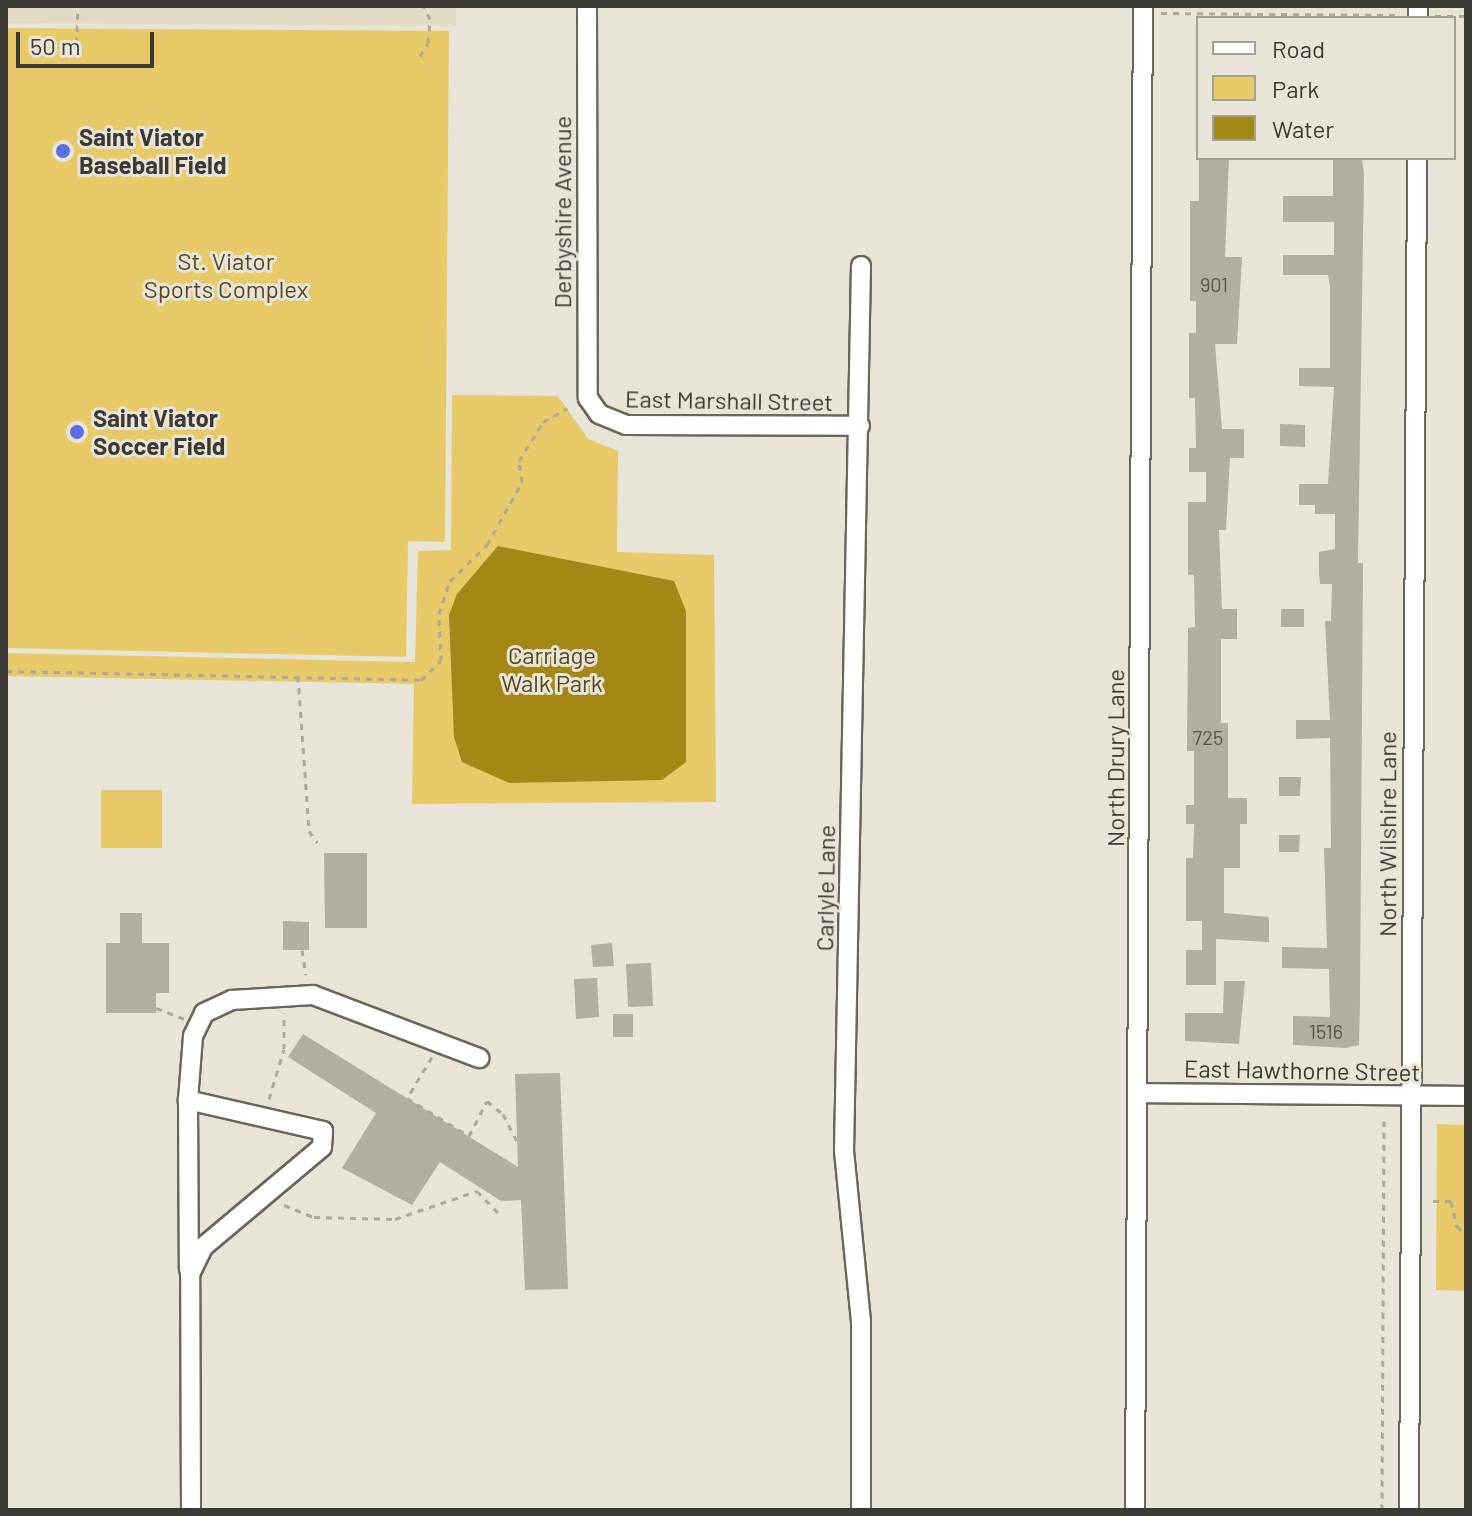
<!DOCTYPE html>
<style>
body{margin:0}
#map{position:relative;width:1472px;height:1516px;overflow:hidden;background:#e8e4d7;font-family:Barlow,sans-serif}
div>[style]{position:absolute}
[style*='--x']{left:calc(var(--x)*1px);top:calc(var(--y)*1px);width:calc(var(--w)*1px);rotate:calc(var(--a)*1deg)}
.built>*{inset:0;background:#e2dcc7}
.green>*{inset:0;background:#e7c968}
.water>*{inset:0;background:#a48714}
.building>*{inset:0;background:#b2aea1}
.path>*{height:3px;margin-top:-1.5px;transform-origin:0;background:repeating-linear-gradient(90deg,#aba89d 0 6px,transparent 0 12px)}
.roads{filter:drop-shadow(2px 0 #69665a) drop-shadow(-2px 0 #69665a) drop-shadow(0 2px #69665a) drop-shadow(0 -2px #69665a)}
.minor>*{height:18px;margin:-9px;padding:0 9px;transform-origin:9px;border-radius:9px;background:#fff}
.dots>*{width:22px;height:22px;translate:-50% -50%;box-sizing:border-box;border:4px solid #e8e4d7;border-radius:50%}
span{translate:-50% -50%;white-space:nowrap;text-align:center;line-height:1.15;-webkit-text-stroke:6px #e8e4d7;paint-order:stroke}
.number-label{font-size:20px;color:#59564f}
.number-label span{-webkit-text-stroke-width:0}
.poi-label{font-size:24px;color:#3b3934;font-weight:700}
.left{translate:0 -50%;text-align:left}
.street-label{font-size:24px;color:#3b3934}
.park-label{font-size:24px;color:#55481f}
.frame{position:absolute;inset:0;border:8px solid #3b3934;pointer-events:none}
.legend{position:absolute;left:1196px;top:16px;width:260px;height:144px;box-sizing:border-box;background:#e8e4d7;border:2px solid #a3a096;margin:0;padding:10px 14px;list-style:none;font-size:24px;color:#3b3934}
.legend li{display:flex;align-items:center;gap:16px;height:40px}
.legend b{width:40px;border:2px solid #a3a096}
.scale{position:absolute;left:16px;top:32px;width:138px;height:36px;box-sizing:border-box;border:4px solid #3b3934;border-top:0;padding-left:10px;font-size:24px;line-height:28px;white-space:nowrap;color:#3b3934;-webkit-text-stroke:6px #e8e4d7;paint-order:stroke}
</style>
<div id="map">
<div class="built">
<div style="clip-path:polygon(6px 6px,456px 6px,456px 26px,6px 23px)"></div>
</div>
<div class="green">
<div style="clip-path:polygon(6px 28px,449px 31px,445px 542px,408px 541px,406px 657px,6px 648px)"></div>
<div style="clip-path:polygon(452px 395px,558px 396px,588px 439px,618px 451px,617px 552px,714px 555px,716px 802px,412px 804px,414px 684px,6px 676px,6px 653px,415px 662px,418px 551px,451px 550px)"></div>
<div style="clip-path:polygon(101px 790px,162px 790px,162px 848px,101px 848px)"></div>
<div style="clip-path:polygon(1437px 1124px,1466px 1125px,1466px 1291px,1436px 1290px)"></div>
</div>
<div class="water">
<div style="clip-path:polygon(498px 546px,674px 581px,686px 611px,686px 762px,662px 780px,509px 783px,462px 762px,454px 737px,449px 615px,457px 594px)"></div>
</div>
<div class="building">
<div style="clip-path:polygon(1199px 158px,1229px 158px,1225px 257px,1242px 257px,1237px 344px,1215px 344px,1222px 429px,1244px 429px,1244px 458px,1230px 458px,1226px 530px,1219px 530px,1222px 609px,1237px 609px,1237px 639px,1221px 639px,1221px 723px,1228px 723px,1228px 798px,1247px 798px,1247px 824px,1240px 824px,1240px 868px,1224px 868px,1224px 913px,1269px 917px,1269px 942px,1216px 939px,1216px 985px,1186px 985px,1186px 950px,1202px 950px,1202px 921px,1186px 921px,1186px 858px,1193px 858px,1194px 824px,1186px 824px,1186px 805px,1194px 805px,1194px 751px,1187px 751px,1188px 628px,1195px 627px,1194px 575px,1188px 575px,1188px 502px,1206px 502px,1206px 472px,1189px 472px,1189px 448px,1196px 448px,1195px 398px,1189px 398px,1189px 333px,1196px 333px,1196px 301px,1190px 301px,1190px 201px,1199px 201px)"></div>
<div style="clip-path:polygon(1333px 158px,1362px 158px,1364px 175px,1358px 563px,1363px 563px,1360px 999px,1359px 1045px,1346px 1048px,1293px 1045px,1293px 1016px,1330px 1017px,1329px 969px,1282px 968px,1282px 947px,1327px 948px,1324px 848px,1331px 848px,1330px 738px,1296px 739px,1296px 720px,1330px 720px,1325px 621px,1331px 621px,1332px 584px,1320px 584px,1319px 574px,1319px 552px,1335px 549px,1335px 514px,1315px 514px,1315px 505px,1299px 505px,1299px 484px,1328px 484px,1334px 387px,1299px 386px,1299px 368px,1330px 368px,1330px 286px,1328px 275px,1283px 275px,1283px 255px,1334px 255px,1334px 222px,1283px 222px,1283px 196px,1333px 196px)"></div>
<div style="clip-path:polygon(1280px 424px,1305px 425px,1305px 447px,1280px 446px)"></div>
<div style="clip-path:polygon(1281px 609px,1304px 609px,1304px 627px,1281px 627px)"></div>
<div style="clip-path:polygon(1279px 777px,1301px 777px,1300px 796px,1279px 796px)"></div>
<div style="clip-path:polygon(1279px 835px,1300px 835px,1299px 852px,1279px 852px)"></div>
<div style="clip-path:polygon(324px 853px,367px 853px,367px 928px,325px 928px)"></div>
<div style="clip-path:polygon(120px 913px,142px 913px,142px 943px,169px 943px,169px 993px,156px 993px,156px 1013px,106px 1013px,106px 943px,120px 943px)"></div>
<div style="clip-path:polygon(283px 921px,309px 922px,309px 950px,283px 950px)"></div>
<div style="clip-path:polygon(612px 943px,614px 966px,593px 967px,591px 945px)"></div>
<div style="clip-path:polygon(651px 963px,653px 1006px,628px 1007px,626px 964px)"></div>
<div style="clip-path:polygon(597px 978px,599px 1017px,576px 1019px,574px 979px)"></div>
<div style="clip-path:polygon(1224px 981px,1245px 981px,1239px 1044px,1185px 1041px,1185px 1013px,1223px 1013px)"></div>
<div style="clip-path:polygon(613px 1014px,633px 1014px,633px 1037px,613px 1037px)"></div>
<div style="clip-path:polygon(303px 1034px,518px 1167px,515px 1074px,560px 1073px,568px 1289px,525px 1290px,521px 1200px,501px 1201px,440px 1162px,412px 1205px,342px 1168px,376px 1113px,288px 1057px)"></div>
</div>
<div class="path">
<div style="--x:1161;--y:13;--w:240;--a:0.5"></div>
<div style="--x:1435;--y:16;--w:31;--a:0"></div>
<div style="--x:76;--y:55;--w:49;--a:-87.7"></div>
<div style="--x:420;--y:56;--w:15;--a:-58"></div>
<div style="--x:428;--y:43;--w:24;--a:-85"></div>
<div style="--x:430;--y:19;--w:15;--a:-118"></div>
<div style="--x:6;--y:671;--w:415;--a:1.2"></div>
<div style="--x:421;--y:680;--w:28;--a:-44"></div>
<div style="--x:441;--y:661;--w:47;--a:-92.4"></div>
<div style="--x:439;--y:614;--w:35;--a:-72"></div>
<div style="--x:450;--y:581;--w:52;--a:-44.2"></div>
<div style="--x:487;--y:545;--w:72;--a:-60.9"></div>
<div style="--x:522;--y:482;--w:21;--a:-98"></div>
<div style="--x:519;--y:461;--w:46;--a:-58.4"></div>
<div style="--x:543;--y:422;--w:28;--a:-30"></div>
<div style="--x:298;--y:676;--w:155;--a:85.9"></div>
<div style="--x:309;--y:831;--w:14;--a:54"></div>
<div style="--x:302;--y:950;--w:25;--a:81"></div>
<div style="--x:156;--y:1008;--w:30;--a:21"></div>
<div style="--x:432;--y:1057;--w:48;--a:121.4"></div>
<div style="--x:407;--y:1098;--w:73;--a:31.5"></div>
<div style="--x:469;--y:1136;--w:39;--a:-63"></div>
<div style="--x:487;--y:1101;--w:21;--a:39"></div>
<div style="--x:503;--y:1114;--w:31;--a:63"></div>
<div style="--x:269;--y:1099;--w:52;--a:-73.3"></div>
<div style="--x:284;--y:1049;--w:36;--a:-90"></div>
<div style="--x:1433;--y:1201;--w:18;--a:0"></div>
<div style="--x:1451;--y:1201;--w:26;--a:77"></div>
<div style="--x:1457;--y:1226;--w:13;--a:48"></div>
<div style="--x:284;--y:1205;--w:32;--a:22"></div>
<div style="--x:314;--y:1217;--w:81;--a:1.4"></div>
<div style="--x:395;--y:1219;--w:87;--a:-18.9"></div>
<div style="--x:477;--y:1191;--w:35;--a:46"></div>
<div style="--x:1382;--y:1510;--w:389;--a:-89.7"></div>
</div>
<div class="roads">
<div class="minor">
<div style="--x:587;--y:6;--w:392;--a:89.9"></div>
<div style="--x:588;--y:398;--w:19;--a:55"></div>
<div style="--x:599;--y:414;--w:29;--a:22"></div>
<div style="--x:626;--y:425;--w:234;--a:0.2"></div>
<div style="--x:1418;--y:18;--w:12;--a:-90"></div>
<div style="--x:861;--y:266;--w:885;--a:91.1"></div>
<div style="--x:844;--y:1151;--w:171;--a:84.3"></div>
<div style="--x:861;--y:1321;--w:189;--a:90"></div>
<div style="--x:1137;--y:1093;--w:329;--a:0.5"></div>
<div style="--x:188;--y:1100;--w:169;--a:89.7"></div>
<div style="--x:191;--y:1510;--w:236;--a:-90.2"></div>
<div style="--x:190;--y:1274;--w:30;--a:-64"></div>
<div style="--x:203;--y:1247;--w:155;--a:-40"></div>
<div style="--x:322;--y:1147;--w:16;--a:-86"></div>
<div style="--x:323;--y:1131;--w:139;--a:-167.1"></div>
<div style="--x:188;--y:1100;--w:64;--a:-85.5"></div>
<div style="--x:193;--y:1036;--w:25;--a:-64"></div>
<div style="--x:204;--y:1013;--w:31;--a:-25"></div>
<div style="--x:232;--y:1000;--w:81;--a:-3.5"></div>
<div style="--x:313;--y:995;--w:178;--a:20.8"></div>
<div style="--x:1135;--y:1510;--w:1504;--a:-89.7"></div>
<div style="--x:1409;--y:1510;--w:1352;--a:-89.66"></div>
</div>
</div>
<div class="dots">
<div style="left:63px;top:151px;background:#5a6de4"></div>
<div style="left:77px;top:432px;background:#5a6de4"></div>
</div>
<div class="number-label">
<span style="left:1214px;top:284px">901</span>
<span style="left:1208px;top:737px">725</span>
<span style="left:1326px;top:1031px">1516</span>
</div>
<div class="poi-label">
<span class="left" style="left:79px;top:151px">Saint Viator<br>Baseball Field</span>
<span class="left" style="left:93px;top:432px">Saint Viator<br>Soccer Field</span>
</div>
<div class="street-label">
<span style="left:562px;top:212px;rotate:-90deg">Derbyshire Avenue</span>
<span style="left:729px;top:400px;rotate:1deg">East Marshall Street</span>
<span style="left:1115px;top:758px;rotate:-90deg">North Drury Lane</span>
<span style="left:1387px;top:834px;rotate:-90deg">North Wilshire Lane</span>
<span style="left:825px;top:888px;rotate:-89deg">Carlyle Lane</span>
<span style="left:1302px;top:1070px;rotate:1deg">East Hawthorne Street</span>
</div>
<div class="park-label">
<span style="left:226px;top:275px">St. Viator<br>Sports Complex</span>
<span style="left:552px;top:669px">Carriage<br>Walk Park</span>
</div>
<div class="frame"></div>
<ul class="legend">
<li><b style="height:10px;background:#fff"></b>Road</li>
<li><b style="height:22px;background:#e7c968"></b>Park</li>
<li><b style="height:22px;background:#a48714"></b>Water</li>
</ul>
<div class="scale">50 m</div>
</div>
